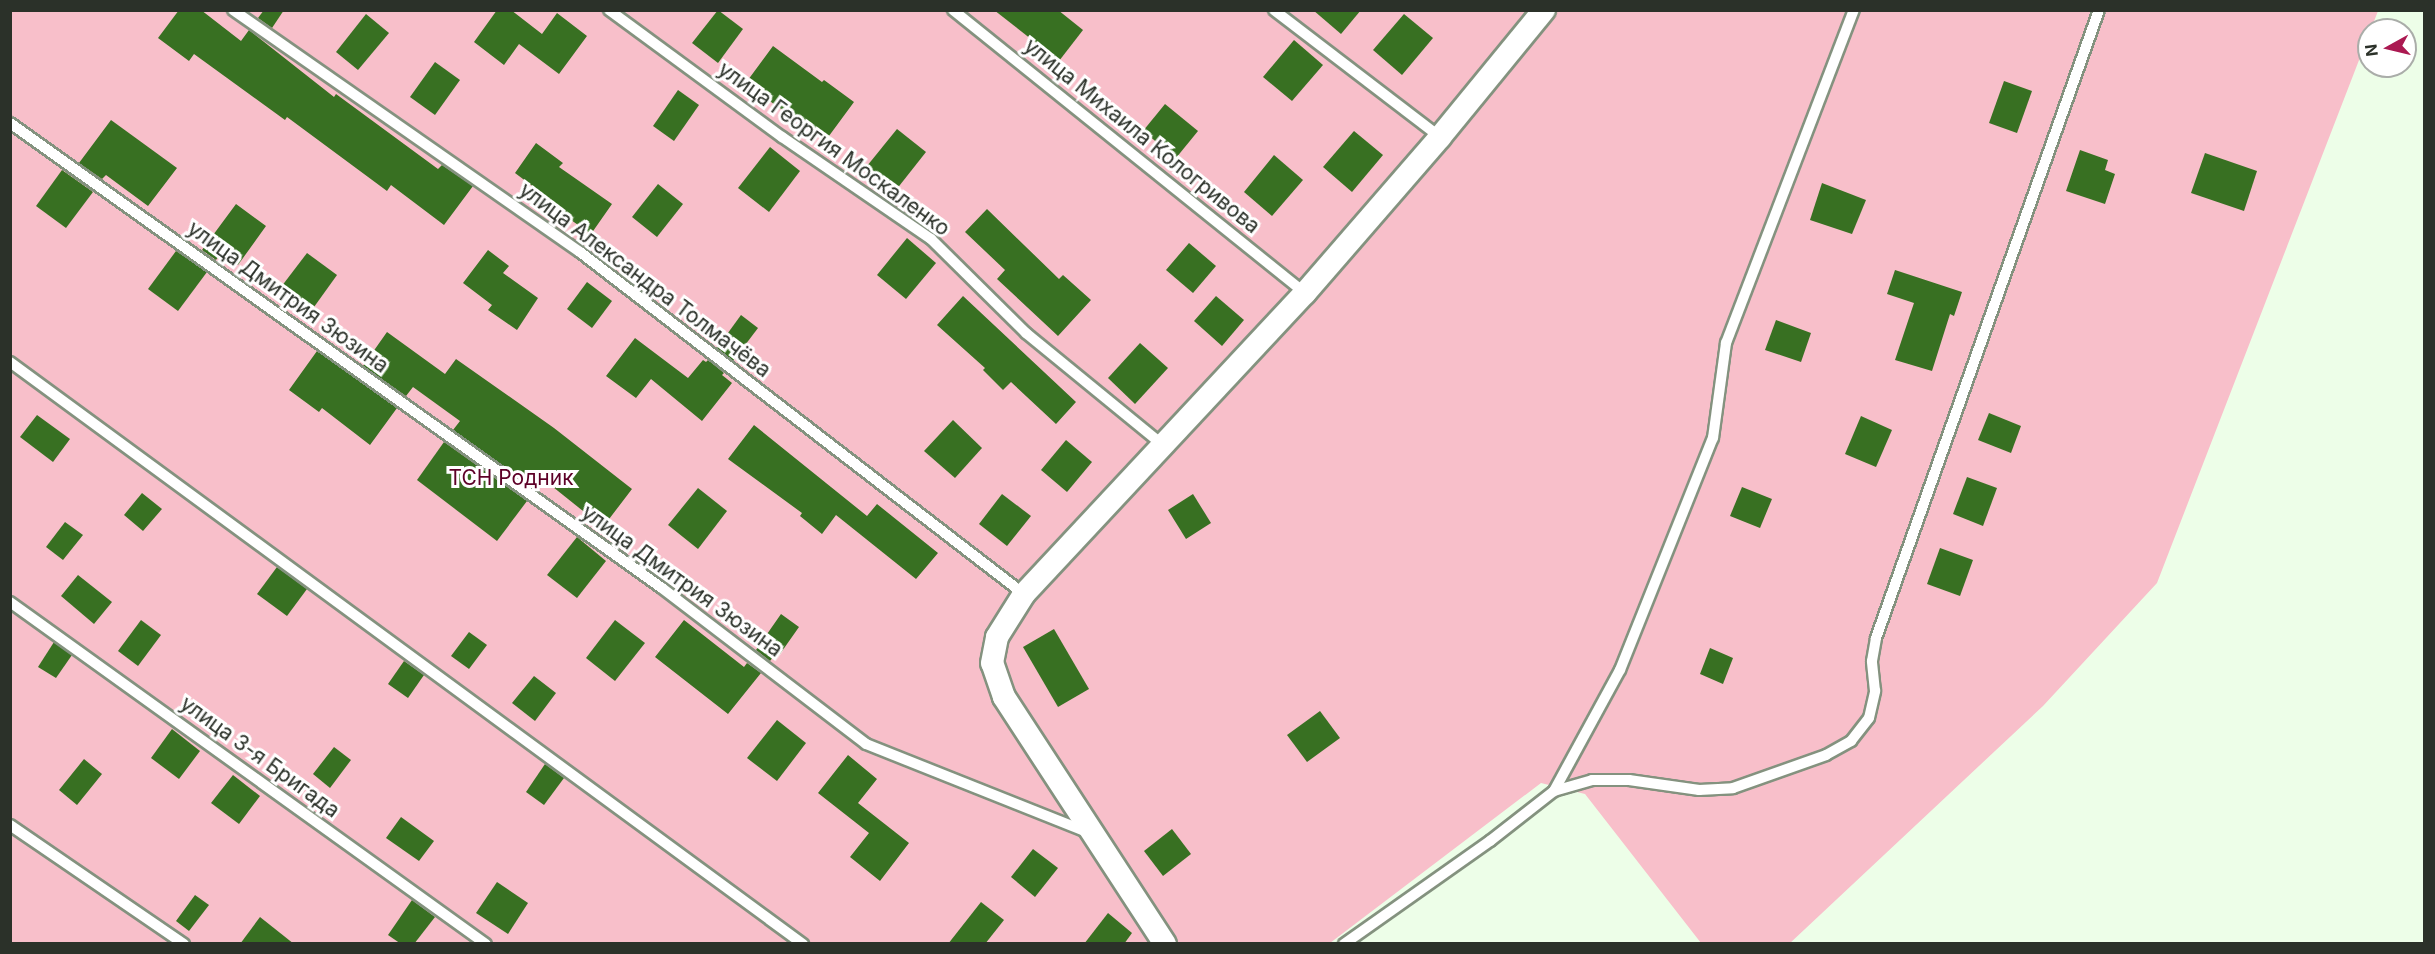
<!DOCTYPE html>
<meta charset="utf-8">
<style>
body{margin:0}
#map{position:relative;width:2435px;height:954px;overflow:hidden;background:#edfee8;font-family:Inter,sans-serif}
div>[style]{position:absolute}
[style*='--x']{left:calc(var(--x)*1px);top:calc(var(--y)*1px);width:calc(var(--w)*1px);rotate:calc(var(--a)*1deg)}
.green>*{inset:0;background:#f8bfca}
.building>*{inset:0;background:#387022}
.roads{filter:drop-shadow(2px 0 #84927f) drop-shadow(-2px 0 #84927f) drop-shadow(0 2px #84927f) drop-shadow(0 -2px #84927f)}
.lane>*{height:10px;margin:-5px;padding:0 5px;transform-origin:5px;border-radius:5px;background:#fff}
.street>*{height:22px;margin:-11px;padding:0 11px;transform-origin:11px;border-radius:11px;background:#fff}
span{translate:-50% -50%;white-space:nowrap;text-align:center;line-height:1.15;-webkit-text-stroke:6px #fff;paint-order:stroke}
.street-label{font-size:21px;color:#2b3129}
.park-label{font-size:21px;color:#5d0027}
.frame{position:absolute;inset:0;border:12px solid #2b3129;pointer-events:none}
.north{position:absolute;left:2357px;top:18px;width:60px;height:60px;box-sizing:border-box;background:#fff;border:2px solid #aaada9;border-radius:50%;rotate:262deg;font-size:16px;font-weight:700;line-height:24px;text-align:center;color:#2b3129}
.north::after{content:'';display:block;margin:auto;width:21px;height:27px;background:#ab1951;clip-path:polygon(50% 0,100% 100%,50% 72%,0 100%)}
</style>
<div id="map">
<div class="green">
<div style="clip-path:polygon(10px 11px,2378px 11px,2157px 583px,2043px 706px,1789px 944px,1701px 943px,1585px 794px,1541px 783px,1330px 943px,11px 943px)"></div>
</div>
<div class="building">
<div style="clip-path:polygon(179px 10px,201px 10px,241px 41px,249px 30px,334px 97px,336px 94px,438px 169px,442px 165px,473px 186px,444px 225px,391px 185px,387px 191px,287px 117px,285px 120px,194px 54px,189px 61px,158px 38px)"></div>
<div style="clip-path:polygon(264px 10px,284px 10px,272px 28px,258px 18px)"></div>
<div style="clip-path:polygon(497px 10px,511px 10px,542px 34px,557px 13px,587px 36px,559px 74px,519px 44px,504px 65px,474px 42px)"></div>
<div style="clip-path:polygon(718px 10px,743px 29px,718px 63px,692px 43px)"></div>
<div style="clip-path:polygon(994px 10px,1058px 10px,1083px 30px,1059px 61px)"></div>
<div style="clip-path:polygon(1313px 10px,1361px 10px,1341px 34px)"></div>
<div style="clip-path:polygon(366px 14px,389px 33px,358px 70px,336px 52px)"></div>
<div style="clip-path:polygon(1404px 14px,1433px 38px,1402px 75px,1373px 50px)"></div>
<div style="clip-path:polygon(1294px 40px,1323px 65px,1292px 101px,1263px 77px)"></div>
<div style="clip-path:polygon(773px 46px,822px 82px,824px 80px,854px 102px,826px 140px,745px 84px)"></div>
<div style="clip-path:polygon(435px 62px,460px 80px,435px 115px,410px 97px)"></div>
<div style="clip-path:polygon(2004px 81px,2032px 91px,2017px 133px,1989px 123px)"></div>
<div style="clip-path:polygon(678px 90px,699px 105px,674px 141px,653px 126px)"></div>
<div style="clip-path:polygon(1165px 104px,1198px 131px,1176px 158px,1143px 131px)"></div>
<div style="clip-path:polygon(111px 120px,177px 168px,148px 206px,106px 175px,102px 179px,79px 163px)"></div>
<div style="clip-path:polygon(897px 129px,926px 152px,896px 190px,867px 166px)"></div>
<div style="clip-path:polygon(1354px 131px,1383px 155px,1352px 192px,1323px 167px)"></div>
<div style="clip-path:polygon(536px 143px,563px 163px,559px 167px,612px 204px,591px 234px,561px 213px,563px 209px,515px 173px)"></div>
<div style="clip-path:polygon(770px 147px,800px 171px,769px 212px,738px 188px)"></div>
<div style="clip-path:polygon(2080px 150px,2108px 160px,2105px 170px,2115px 174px,2105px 204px,2066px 191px)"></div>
<div style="clip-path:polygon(2205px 153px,2257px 171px,2244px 211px,2191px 193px)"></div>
<div style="clip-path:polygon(1274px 155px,1303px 180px,1272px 216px,1244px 192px)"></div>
<div style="clip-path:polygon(62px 170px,93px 192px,66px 228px,36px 206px)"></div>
<div style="clip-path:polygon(1822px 183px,1866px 200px,1852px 234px,1810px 220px)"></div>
<div style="clip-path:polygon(658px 184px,683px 204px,657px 237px,632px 217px)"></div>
<div style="clip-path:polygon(236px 204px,266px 226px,238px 265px,221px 253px,216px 260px,202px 250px)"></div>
<div style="clip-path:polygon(987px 209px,1059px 279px,1063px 275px,1091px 300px,1058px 336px,997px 279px,1005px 270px,965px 232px)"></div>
<div style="clip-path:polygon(907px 238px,936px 263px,906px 299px,877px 275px)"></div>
<div style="clip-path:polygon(1189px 243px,1216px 266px,1193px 293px,1166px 270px)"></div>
<div style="clip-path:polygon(488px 250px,509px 266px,503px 273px,538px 298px,517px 330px,488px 310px,492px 305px,463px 283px)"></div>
<div style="clip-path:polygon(176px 251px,207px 272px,178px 311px,148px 289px)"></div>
<div style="clip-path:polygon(307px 253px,337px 275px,309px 314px,278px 291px)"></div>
<div style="clip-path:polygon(1895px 270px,1962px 292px,1954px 316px,1950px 314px,1932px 371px,1895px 360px,1914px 303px,1887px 294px)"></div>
<div style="clip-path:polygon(587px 282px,612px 301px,592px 328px,567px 309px)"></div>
<div style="clip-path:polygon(963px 296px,1076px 402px,1056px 424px,1011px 382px,1003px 390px,983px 370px,985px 368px,937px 325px)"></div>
<div style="clip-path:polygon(1216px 296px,1244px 320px,1222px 346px,1194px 321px)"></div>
<div style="clip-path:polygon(741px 315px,758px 328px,733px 361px,717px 348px)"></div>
<div style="clip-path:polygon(1776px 320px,1811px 333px,1801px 362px,1765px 350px)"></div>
<div style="clip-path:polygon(387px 332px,445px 374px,456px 359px,554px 428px,632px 489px,603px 527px,543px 479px,536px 489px,453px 430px,460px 421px,413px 387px,406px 396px,363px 366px)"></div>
<div style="clip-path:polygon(635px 338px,688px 378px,703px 360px,706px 362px,708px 360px,724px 373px,722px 375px,732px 383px,702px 421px,651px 379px,636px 398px,606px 376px)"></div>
<div style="clip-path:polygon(1140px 343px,1168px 368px,1135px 404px,1108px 378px)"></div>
<div style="clip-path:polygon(317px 351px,397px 408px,370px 445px,322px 408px,319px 412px,289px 390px)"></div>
<div style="clip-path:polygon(1989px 413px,2021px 426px,2011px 453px,1978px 440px)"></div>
<div style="clip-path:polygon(37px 415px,70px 439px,53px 462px,20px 437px)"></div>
<div style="clip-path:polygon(1861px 416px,1892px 430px,1876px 467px,1845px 454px)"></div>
<div style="clip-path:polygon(953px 420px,982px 448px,955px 478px,924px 451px)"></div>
<div style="clip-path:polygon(754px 425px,867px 516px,877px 504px,938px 553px,916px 579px,836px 515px,822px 534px,800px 516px,802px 513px,728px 459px)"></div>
<div style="clip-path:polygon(1066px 440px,1092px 462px,1067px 492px,1041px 470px)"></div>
<div style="clip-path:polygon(444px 442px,527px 501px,497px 541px,417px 480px)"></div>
<div style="clip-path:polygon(1967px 477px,1997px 488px,1983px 526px,1953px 514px)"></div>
<div style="clip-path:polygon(1742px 487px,1772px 499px,1760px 528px,1730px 516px)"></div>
<div style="clip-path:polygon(698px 488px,727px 511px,698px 549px,668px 525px)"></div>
<div style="clip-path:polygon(142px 493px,162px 509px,143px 531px,124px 515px)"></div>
<div style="clip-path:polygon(1002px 494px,1031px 516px,1007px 546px,979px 524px)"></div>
<div style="clip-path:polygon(1193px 494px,1211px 523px,1186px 539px,1168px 510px)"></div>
<div style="clip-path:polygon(65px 522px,83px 535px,63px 560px,46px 547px)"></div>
<div style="clip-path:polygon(577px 537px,606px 561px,577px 598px,547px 575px)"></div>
<div style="clip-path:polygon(1940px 548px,1973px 560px,1960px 596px,1927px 584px)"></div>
<div style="clip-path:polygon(277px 567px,307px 589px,287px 616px,257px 594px)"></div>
<div style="clip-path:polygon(78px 575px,112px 602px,94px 624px,61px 596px)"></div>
<div style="clip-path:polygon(781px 614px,799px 627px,780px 654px,777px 652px,770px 661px,756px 650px)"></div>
<div style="clip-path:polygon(141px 620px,161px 635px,138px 666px,118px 651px)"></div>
<div style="clip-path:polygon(615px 620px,645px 643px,615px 681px,586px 658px)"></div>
<div style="clip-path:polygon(684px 620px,744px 667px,747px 663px,761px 673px,728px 714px,655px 657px)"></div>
<div style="clip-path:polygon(1054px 629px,1089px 689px,1058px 707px,1023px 647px)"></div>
<div style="clip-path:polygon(469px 632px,487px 645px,469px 669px,451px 656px)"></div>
<div style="clip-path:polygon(54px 642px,72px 655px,56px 678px,38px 667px)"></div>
<div style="clip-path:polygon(1710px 648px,1733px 658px,1723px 684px,1700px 674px)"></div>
<div style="clip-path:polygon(404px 661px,424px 675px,408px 698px,388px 684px)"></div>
<div style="clip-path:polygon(534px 676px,556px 693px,535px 721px,512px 703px)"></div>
<div style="clip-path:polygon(1320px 711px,1340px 738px,1307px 762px,1287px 735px)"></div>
<div style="clip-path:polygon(777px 720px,806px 743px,777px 781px,747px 758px)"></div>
<div style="clip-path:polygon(172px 729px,200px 751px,179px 779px,151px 758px)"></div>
<div style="clip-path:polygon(334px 747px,351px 760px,330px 788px,313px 774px)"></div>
<div style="clip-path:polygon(848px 755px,877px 779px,858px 803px,909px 843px,880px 881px,850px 857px,869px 833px,818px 793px)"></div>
<div style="clip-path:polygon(84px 759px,102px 774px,77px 805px,59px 790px)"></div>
<div style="clip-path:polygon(545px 764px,564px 778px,544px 805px,526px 792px)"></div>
<div style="clip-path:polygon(233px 775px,260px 796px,239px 824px,211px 803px)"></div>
<div style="clip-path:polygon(401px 817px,434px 841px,419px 861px,386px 838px)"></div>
<div style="clip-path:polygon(1172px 829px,1191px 854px,1163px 876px,1144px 851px)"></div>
<div style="clip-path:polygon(1033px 849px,1058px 868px,1035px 897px,1011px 877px)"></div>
<div style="clip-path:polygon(497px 882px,528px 903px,508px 934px,476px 913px)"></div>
<div style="clip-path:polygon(195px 895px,209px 905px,189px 931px,176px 921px)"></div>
<div style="clip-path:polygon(412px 900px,435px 917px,414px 944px,401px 944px,388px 935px)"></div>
<div style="clip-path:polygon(981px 902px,1004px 920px,985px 944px,948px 944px)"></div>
<div style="clip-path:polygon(1108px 913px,1132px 933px,1124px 944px,1084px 944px)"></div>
<div style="clip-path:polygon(260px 917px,294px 944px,240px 944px)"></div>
</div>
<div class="roads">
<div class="lane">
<div style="--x:233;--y:10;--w:423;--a:34.9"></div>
<div style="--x:580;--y:252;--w:560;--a:37.61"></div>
<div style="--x:609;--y:10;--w:215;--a:36.3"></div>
<div style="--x:782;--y:137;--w:181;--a:34.4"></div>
<div style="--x:931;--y:239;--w:134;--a:44.7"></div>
<div style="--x:1026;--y:333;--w:178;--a:39.3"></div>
<div style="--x:953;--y:10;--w:452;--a:38.8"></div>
<div style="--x:1274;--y:10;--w:209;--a:37.4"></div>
<div style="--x:10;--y:123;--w:801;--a:35.5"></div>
<div style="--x:662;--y:588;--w:257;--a:37.4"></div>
<div style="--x:866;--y:744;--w:238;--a:21.7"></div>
<div style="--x:10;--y:362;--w:984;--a:36.28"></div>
<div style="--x:10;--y:602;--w:586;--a:35.7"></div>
<div style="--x:1554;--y:791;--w:138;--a:-61.4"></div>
<div style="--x:1620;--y:670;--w:250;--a:-68.2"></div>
<div style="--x:1713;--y:438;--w:96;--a:-82.2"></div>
<div style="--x:1726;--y:343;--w:357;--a:-69"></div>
<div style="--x:10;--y:825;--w:211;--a:34.4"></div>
<div style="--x:1344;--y:944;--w:179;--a:-35.2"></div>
<div style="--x:1490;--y:841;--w:81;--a:-38"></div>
<div style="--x:1554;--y:791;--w:40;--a:-16"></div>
<div style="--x:1592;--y:780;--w:37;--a:0"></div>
<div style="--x:1629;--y:780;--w:71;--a:8.1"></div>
<div style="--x:1699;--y:790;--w:34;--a:-3"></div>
<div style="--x:1733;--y:788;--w:99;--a:-19.5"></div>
<div style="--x:1826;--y:755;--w:29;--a:-29"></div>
<div style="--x:1851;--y:741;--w:29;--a:-52"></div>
<div style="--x:1869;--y:718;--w:28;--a:-77"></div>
<div style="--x:1875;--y:691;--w:30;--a:-96"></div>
<div style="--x:1872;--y:661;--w:23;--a:-80"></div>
<div style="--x:1876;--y:638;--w:666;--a:-70.45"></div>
</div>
<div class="street">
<div style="--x:1165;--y:944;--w:295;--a:-123.1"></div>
<div style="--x:1004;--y:697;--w:36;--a:-109"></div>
<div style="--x:992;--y:663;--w:26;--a:-79"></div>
<div style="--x:997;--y:637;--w:51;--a:-57.9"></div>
<div style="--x:1024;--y:594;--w:412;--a:-47"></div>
<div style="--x:1305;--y:293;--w:206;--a:-49.1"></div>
<div style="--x:1440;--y:137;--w:164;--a:-50.7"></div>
</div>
</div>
<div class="street-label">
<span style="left:1142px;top:136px;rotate:39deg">улица Михаила Кологривова</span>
<span style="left:834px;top:149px;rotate:36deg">улица Георгия Москаленко</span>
<span style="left:645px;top:280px;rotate:37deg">улица Александра Толмачёва</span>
<span style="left:288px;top:297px;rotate:36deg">улица Дмитрия Зюзина</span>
<span style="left:682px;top:581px;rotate:36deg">улица Дмитрия Зюзина</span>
<span style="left:260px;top:757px;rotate:36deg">улица 3-я Бригада</span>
</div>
<div class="park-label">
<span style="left:511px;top:478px">ТСН Родник</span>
</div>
<div class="frame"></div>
<div class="north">N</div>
</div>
